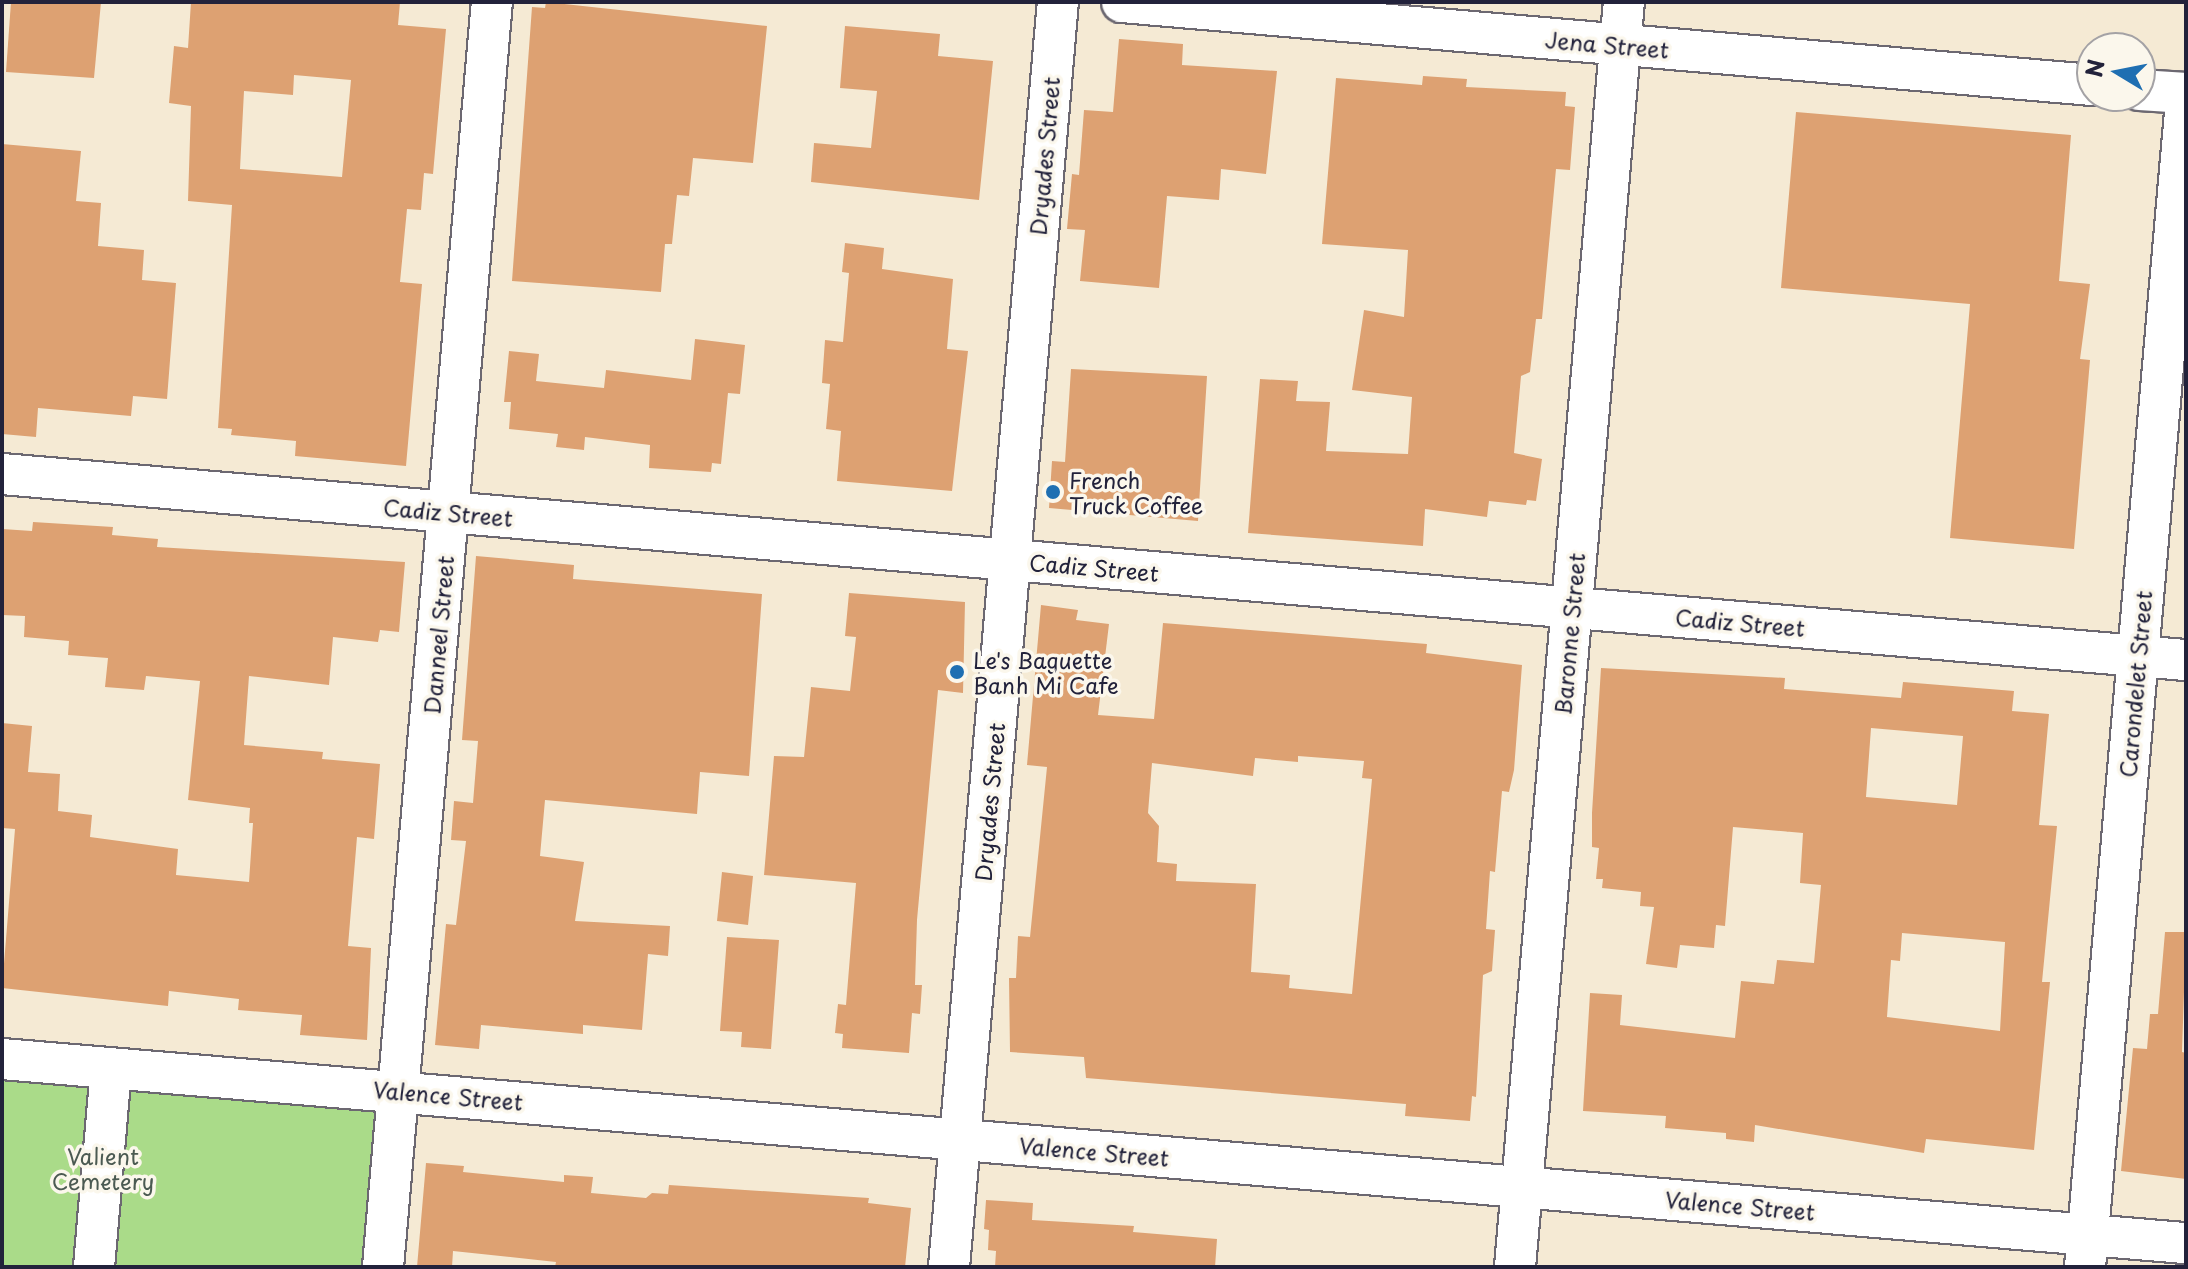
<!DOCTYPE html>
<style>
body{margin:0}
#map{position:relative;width:2188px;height:1269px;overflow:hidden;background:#f5ead4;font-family:"Playpen Sans",sans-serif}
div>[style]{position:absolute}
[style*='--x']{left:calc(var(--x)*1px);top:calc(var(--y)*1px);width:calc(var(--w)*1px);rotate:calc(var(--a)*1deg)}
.green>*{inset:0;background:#aadb89}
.building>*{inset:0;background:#dda172}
.roads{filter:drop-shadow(2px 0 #6c6871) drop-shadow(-2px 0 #6c6871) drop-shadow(0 2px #6c6871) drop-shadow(0 -2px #6c6871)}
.minor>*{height:40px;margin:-20px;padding:0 20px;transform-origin:20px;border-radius:20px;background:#fff}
.dots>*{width:22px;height:22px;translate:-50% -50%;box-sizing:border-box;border:4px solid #fbf7ec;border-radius:50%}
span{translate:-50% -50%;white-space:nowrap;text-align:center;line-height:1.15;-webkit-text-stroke:7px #fbf7ec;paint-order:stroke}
.street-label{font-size:22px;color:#22223b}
.poi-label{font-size:22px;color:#22223b}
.left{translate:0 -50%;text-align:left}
.park-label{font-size:22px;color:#4b5a52}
.frame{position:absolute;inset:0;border:4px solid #22223b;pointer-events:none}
.north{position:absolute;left:2076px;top:32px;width:80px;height:80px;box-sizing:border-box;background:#fbf7ec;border:2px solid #a4a2a5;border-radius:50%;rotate:280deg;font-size:22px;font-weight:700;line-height:32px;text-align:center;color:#22223b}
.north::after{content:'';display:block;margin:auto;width:28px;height:36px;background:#1f6fb2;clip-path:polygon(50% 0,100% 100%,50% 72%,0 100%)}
</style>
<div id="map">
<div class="green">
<div style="clip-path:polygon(2px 1059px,398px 1091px,383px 1267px,2px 1267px)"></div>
</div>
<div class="building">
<div style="clip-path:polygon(11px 2px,101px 2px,94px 78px,6px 72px)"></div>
<div style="clip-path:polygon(evenodd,191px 2px,400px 2px,398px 25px,446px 29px,433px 174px,424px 173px,421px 210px,407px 209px,400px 282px,422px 284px,406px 466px,295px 456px,296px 441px,231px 435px,232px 429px,218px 428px,232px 205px,188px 201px,191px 106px,169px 103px,174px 46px,188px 48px,191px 2px,294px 75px,351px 80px,342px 177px,240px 169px,244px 91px,293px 95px,294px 75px)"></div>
<div style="clip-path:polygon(546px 2px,767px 26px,753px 163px,693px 158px,689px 196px,677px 195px,672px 244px,665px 244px,661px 292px,512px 281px,532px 7px,545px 8px)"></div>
<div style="clip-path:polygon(845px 26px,940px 34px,938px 56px,993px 61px,979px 200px,811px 182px,814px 143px,871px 148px,877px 91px,840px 88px)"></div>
<div style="clip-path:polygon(1119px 39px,1183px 44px,1182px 65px,1277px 71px,1266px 174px,1221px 169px,1219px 200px,1167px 196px,1159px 288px,1080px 281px,1085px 230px,1067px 229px,1072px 174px,1079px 175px,1084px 110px,1113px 112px)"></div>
<div style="clip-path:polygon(1423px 76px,1467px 79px,1466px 87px,1566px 92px,1565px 106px,1575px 107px,1570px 170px,1556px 169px,1542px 319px,1536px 319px,1530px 372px,1521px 376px,1514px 453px,1542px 459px,1536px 501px,1527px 500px,1526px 505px,1489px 501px,1487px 517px,1425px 509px,1423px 546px,1248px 533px,1260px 379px,1298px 381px,1296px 401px,1330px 402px,1326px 451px,1408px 454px,1412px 397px,1352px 390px,1364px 310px,1404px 317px,1408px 250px,1322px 244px,1336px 78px,1422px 85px)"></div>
<div style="clip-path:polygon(1796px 112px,2071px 135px,2059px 281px,2090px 284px,2080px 359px,2090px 360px,2074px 549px,1950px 538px,1970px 304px,1781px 288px)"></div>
<div style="clip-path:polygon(2px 144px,81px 151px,76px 201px,101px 203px,98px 246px,144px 250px,142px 280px,176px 283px,167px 399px,133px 396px,131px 416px,38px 408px,36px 437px,2px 434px)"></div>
<div style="clip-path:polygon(845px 243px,884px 248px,882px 269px,953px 279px,947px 349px,968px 351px,952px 491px,837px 481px,841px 431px,826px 429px,830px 384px,822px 383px,825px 340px,843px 342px,849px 273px,842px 272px)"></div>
<div style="clip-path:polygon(695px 339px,745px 345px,740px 394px,728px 393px,721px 464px,712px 463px,711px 472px,649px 468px,650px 445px,585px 437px,584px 450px,556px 447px,558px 434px,509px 429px,511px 402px,504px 402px,509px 351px,539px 354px,536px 381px,604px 388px,606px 370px,691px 380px)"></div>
<div style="clip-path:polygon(1071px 369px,1207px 376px,1198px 521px,1049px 508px,1052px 461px,1065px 462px)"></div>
<div style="clip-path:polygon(33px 522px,113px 527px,112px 535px,158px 539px,157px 547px,405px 562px,399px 632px,380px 630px,378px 642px,333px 637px,329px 685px,249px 676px,244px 745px,323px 752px,322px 759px,380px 764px,374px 839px,357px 837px,348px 946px,371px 948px,367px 1040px,300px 1035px,302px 1015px,238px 1010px,239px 999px,169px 991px,168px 1006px,2px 988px,15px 829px,2px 828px,2px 723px,32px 726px,28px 772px,60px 774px,58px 811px,92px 815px,90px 837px,178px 849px,176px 875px,249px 882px,253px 823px,249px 823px,250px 808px,188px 800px,200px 681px,146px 676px,144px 690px,105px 687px,108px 658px,68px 655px,69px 641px,24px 637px,25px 616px,2px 615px,2px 529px,32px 531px)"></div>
<div style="clip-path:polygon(476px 556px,574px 565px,573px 579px,762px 594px,749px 776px,700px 772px,697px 814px,545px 800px,540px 856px,584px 862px,575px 921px,670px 926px,668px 956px,648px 954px,642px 1030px,583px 1025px,583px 1034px,481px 1025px,479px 1049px,435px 1045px,446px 924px,456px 925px,466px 841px,451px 840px,454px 801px,473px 803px,478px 741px,462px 740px)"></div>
<div style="clip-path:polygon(849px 593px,965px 602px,963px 693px,938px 690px,917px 920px,915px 985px,922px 985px,920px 1014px,912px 1013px,909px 1053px,842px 1048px,843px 1034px,835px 1033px,838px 1004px,846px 1005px,856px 883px,764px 875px,774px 756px,804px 757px,811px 687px,850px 691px,856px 637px,845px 636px)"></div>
<div style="clip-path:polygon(evenodd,1041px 605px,1078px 610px,1076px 620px,1109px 624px,1098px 715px,1154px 719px,1163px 623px,1427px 644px,1426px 653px,1522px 665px,1514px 770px,1509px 792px,1502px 791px,1495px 872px,1490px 871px,1486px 929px,1495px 930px,1492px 971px,1483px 975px,1476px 1097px,1472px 1096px,1470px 1121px,1405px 1116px,1406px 1104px,1086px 1078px,1084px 1057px,1010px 1052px,1009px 978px,1016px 978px,1018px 936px,1030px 937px,1047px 767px,1027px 765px,1041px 605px,1298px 756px,1364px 761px,1362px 778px,1372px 779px,1352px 994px,1289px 988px,1290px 975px,1251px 972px,1256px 884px,1176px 881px,1177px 864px,1157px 862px,1159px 826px,1148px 813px,1152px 763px,1253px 776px,1255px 758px,1298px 762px,1298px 756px)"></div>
<div style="clip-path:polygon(evenodd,1601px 668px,1785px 678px,1784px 689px,1901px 698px,1903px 682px,2014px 691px,2012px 711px,2049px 714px,2039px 825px,2057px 826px,2042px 982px,2050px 982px,2034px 1150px,1926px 1139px,1924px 1153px,1755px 1125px,1754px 1142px,1726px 1139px,1726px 1133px,1665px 1128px,1666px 1116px,1583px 1111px,1590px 993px,1622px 995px,1620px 1025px,1735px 1038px,1741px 981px,1774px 984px,1777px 960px,1814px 963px,1821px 885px,1800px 883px,1803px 833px,1733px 827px,1725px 926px,1716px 925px,1714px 948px,1680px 945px,1677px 968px,1646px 964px,1654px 907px,1640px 906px,1641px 892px,1602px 888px,1603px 879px,1596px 879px,1599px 848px,1592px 847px,1592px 813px,1601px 668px,1871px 728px,1963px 736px,1957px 805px,1866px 797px,1871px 728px,1601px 668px,1902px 933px,2005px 942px,2000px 1031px,1887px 1017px,1891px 960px,1900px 961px,1902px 933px)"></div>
<div style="clip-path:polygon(722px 872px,753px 876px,748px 925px,717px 921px)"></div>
<div style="clip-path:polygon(2165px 932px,2186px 932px,2182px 1052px,2186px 1053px,2186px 1179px,2121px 1171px,2133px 1048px,2147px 1049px,2150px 1014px,2158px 1014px)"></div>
<div style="clip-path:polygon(727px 937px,779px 940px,771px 1049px,741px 1047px,742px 1032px,720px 1031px)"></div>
<div style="clip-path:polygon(426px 1163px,464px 1166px,463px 1172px,564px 1182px,564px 1175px,593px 1177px,591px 1193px,646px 1198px,652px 1193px,668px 1194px,669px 1185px,869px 1198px,868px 1203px,911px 1208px,905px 1267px,555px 1267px,556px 1262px,453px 1251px,452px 1267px,417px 1267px)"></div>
<div style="clip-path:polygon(986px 1200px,1033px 1203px,1032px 1220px,1134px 1226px,1133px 1232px,1217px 1239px,1215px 1267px,995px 1267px,996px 1251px,988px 1250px,989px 1230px,984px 1229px)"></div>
</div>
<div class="roads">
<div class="minor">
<div style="--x:1122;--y:2;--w:974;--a:4.89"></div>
<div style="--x:2140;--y:90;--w:46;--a:3.7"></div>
<div style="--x:2;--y:474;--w:2192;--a:4.87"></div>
<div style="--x:2;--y:1059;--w:2192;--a:4.82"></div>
<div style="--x:94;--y:1267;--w:199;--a:-85.1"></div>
<div style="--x:383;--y:1267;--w:1270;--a:-85.08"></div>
<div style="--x:949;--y:1267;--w:1270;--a:-85.08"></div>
<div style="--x:1515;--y:1267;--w:1270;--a:-85.08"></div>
<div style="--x:2085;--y:1267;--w:1171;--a:-85.05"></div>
</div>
</div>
<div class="dots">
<div style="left:1053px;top:492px;background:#1f6fb2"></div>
<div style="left:957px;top:672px;background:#1f6fb2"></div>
</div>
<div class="street-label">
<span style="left:1607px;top:44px;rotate:5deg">Jena Street</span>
<span style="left:1044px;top:156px;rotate:-85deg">Dryades Street</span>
<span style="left:448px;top:512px;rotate:5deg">Cadiz Street</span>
<span style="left:1094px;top:567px;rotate:5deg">Cadiz Street</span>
<span style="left:1740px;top:622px;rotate:5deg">Cadiz Street</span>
<span style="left:1569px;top:634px;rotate:-85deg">Baronne Street</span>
<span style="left:438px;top:635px;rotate:-85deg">Danneel Street</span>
<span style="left:2135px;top:684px;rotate:-85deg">Carondelet Street</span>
<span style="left:989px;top:802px;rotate:-85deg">Dryades Street</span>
<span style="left:448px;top:1095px;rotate:5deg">Valence Street</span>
<span style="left:1094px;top:1151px;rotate:5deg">Valence Street</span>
<span style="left:1740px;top:1205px;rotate:5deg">Valence Street</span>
</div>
<div class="poi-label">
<span class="left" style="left:1069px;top:492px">French<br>Truck Coffee</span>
<span class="left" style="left:973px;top:672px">Le's Baguette<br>Banh Mi Cafe</span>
</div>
<div class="park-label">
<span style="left:103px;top:1168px">Valient<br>Cemetery</span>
</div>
<div class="frame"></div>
<div class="north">N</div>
</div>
